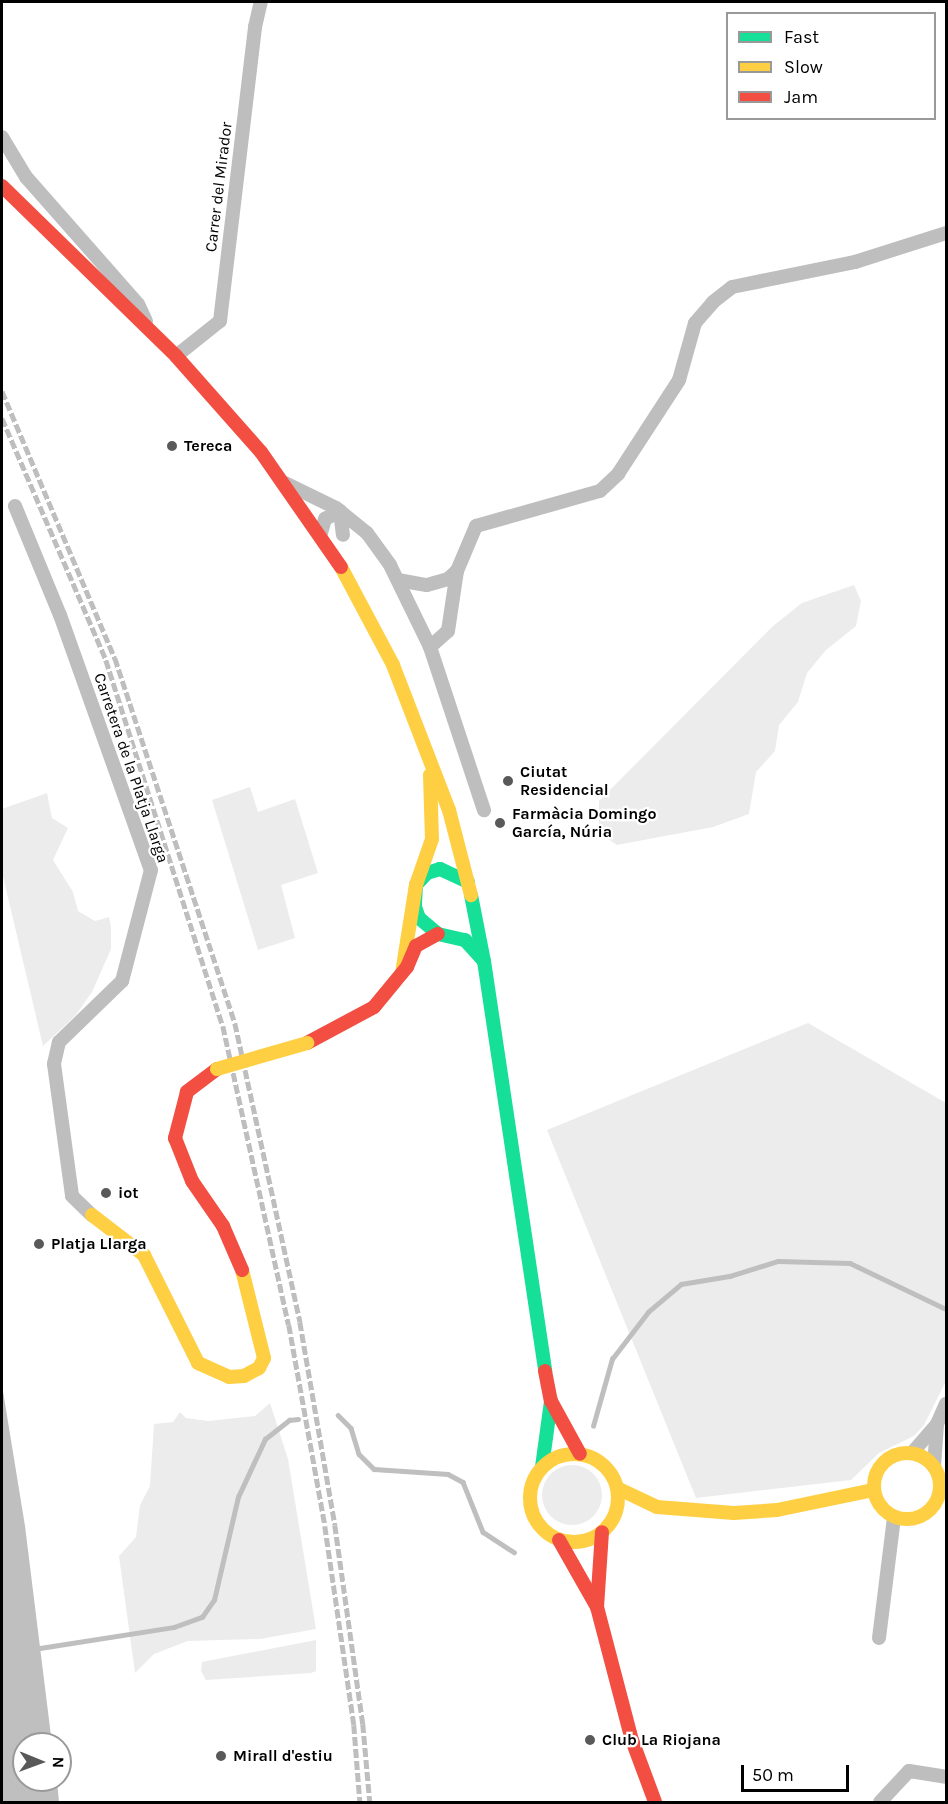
<!DOCTYPE html>
<meta charset="utf-8">
<style>
body{margin:0}
#map{position:relative;width:948px;height:1804px;overflow:hidden;background:#fff;font-family:Karla,sans-serif}
div>[style]{position:absolute}
[style*='--x']{left:calc(var(--x)*1px);top:calc(var(--y)*1px);width:calc(var(--w)*1px);rotate:calc(var(--a)*1deg)}
.green>*{inset:0;background:#ececec}
.round{border-radius:50%}
.water>*{inset:0;background:#bfbfbf}
.stream>*{height:4.5px;margin:-2.25px;padding:0 2.25px;transform-origin:2.25px;border-radius:2.25px;background:#bfbfbf}
.street>*{height:14px;margin:-7px;padding:0 7px;transform-origin:7px;border-radius:7px;background:#bebebe}
.fast>*{height:14px;margin:-7px;padding:0 7px;transform-origin:7px;border-radius:7px;background:#16e098}
.slow>*{height:14px;margin:-7px;padding:0 7px;transform-origin:7px;border-radius:7px;background:#ffcf43}
.slow>.ring{margin:-7px;padding:0;box-sizing:content-box;background:none;border:14px solid #ffcf43;border-radius:50%}
.jam>*{height:14px;margin:-7px;padding:0 7px;transform-origin:7px;border-radius:7px;background:#f24e42}
.rail>*{height:4.5px;margin-top:-2.25px;transform-origin:0;background:repeating-linear-gradient(90deg,#bebebe 0 9px,transparent 0 12px)}
.slow-bridge>*{height:14px;margin:-7px;padding:0 7px;transform-origin:7px;border-radius:7px;background:#ffcf43}
.dots>*{width:16px;height:16px;translate:-50% -50%;box-sizing:border-box;border:3px solid #fff;border-radius:50%}
span{translate:-50% -50%;white-space:nowrap;text-align:center;line-height:1.15;-webkit-text-stroke:4.5px #fff;paint-order:stroke}
.street-label{font-size:16px;color:#000}
.poi-label{font-size:16px;color:#000;font-weight:700}
.left{translate:0 -50%;text-align:left}
.frame{position:absolute;inset:0;border:3px solid #000;pointer-events:none}
.legend{position:absolute;left:726px;top:12px;width:210px;height:108px;box-sizing:border-box;background:#fff;border:2px solid #999;margin:0;padding:8px 10px;list-style:none;font-size:18px;color:#000}
.legend li{display:flex;align-items:center;gap:12px;height:30px}
.legend b{width:30px;border:2px solid #999}
.north{position:absolute;left:12px;top:1732px;width:60px;height:60px;box-sizing:border-box;background:#fff;border:2px solid #999;border-radius:50%;rotate:91deg;font-size:16px;font-weight:700;line-height:24px;text-align:center;color:#000}
.north::after{content:'';display:block;margin:auto;width:21px;height:27px;background:#595959;clip-path:polygon(50% 0,100% 100%,50% 72%,0 100%)}
.scale{position:absolute;left:741px;top:1765px;width:108px;height:27px;box-sizing:border-box;border:3px solid #000;border-top:0;padding-left:8px;font-size:18px;line-height:21px;white-space:nowrap;color:#000;-webkit-text-stroke:4px #fff;paint-order:stroke}
</style>
<div id="map">
<div class="green">
<div style="clip-path:polygon(854px 585px,861px 601px,856px 626px,826px 650px,807px 673px,798px 702px,779px 725px,775px 751px,756px 772px,749px 814px,713px 827px,617px 845px,599px 833px,599px 801px,773px 626px,802px 603px)"></div>
<div style="clip-path:polygon(250px 787px,258px 812px,295px 799px,318px 873px,281px 885px,295px 938px,258px 950px,212px 800px)"></div>
<div style="clip-path:polygon(47px 793px,52px 818px,68px 828px,53px 860px,73px 892px,78px 911px,95px 921px,109px 917px,111px 927px,111px 949px,92px 992px,75px 1016px,43px 1046px,2px 872px,2px 809px)"></div>
<div style="clip-path:polygon(808px 1023px,946px 1103px,946px 1381px,924px 1425px,914px 1436px,879px 1453px,851px 1480px,696px 1498px,547px 1130px)"></div>
<div style="clip-path:polygon(270px 1403px,288px 1459px,316px 1629px,260px 1639px,188px 1641px,154px 1654px,135px 1673px,119px 1556px,136px 1537px,140px 1505px,150px 1486px,154px 1424px,173px 1422px,180px 1412px,186px 1418px,208px 1421px,255px 1416px)"></div>
<div class="round" style="left:542px;top:1465px;width:60px;height:60px"></div>
<div style="clip-path:polygon(316px 1640px,316px 1671px,311px 1673px,206px 1680px,201px 1671px,202px 1662px)"></div>
</div>
<div class="water">
<div style="clip-path:polygon(2px 1385px,25px 1526px,52px 1744px,24px 1744px,24px 1780px,57px 1780px,59px 1802px,2px 1802px)"></div>
</div>
<div class="stream">
<div style="--x:338;--y:1415;--w:18;--a:45"></div>
<div style="--x:351;--y:1428;--w:27;--a:73"></div>
<div style="--x:359;--y:1454;--w:21;--a:45"></div>
<div style="--x:374;--y:1469;--w:74;--a:3.9"></div>
<div style="--x:448;--y:1474;--w:17;--a:28"></div>
<div style="--x:463;--y:1482;--w:54;--a:68.2"></div>
<div style="--x:483;--y:1532;--w:37;--a:33"></div>
<div style="--x:593;--y:1426;--w:70;--a:-74.2"></div>
<div style="--x:612;--y:1359;--w:59;--a:-52.5"></div>
<div style="--x:648;--y:1312;--w:43;--a:-40.3"></div>
<div style="--x:681;--y:1284;--w:50;--a:-9.3"></div>
<div style="--x:730;--y:1276;--w:50;--a:-17.4"></div>
<div style="--x:778;--y:1261;--w:72;--a:1.6"></div>
<div style="--x:850;--y:1263;--w:106;--a:25.6"></div>
<div style="--x:40;--y:1648;--w:136;--a:-8.9"></div>
<div style="--x:174;--y:1627;--w:30;--a:-20"></div>
<div style="--x:202;--y:1617;--w:21;--a:-55"></div>
<div style="--x:214;--y:1600;--w:106;--a:-76.9"></div>
<div style="--x:238;--y:1497;--w:64;--a:-65"></div>
<div style="--x:265;--y:1439;--w:31;--a:-38"></div>
<div style="--x:289;--y:1420;--w:9;--a:-6"></div>
</div>
<div class="street">
<div style="--x:2;--y:137;--w:47;--a:59"></div>
<div style="--x:26;--y:177;--w:169;--a:48.6"></div>
<div style="--x:138;--y:304;--w:19;--a:65"></div>
<div style="--x:176;--y:356;--w:56;--a:-38.5"></div>
<div style="--x:220;--y:321;--w:296;--a:-83.2"></div>
<div style="--x:255;--y:27;--w:26;--a:-77"></div>
<div style="--x:285;--y:483;--w:57;--a:26.1"></div>
<div style="--x:336;--y:508;--w:40;--a:39"></div>
<div style="--x:367;--y:533;--w:39;--a:54"></div>
<div style="--x:390;--y:565;--w:91;--a:64"></div>
<div style="--x:430;--y:647;--w:172;--a:71.7"></div>
<div style="--x:15;--y:506;--w:118;--a:67.6"></div>
<div style="--x:60;--y:615;--w:271;--a:70.4"></div>
<div style="--x:151;--y:870;--w:115;--a:104.6"></div>
<div style="--x:122;--y:981;--w:88;--a:135.9"></div>
<div style="--x:59;--y:1042;--w:23;--a:103"></div>
<div style="--x:54;--y:1064;--w:133;--a:82.2"></div>
<div style="--x:72;--y:1196;--w:28;--a:44"></div>
<div style="--x:321;--y:533;--w:15;--a:-74"></div>
<div style="--x:325;--y:519;--w:17;--a:-28"></div>
<div style="--x:340;--y:511;--w:24;--a:83"></div>
<div style="--x:398;--y:580;--w:29;--a:10"></div>
<div style="--x:427;--y:585;--w:22;--a:-16"></div>
<div style="--x:448;--y:579;--w:12;--a:-42"></div>
<div style="--x:430;--y:647;--w:24;--a:-42"></div>
<div style="--x:448;--y:631;--w:61;--a:-81.5"></div>
<div style="--x:457;--y:571;--w:49;--a:-67.1"></div>
<div style="--x:476;--y:526;--w:129;--a:-15.8"></div>
<div style="--x:600;--y:491;--w:25;--a:-43"></div>
<div style="--x:618;--y:474;--w:112;--a:-57"></div>
<div style="--x:679;--y:380;--w:59;--a:-74.3"></div>
<div style="--x:695;--y:323;--w:28;--a:-49"></div>
<div style="--x:713;--y:302;--w:24;--a:-38"></div>
<div style="--x:732;--y:287;--w:126;--a:-11.5"></div>
<div style="--x:855;--y:262;--w:96;--a:-17.7"></div>
<div style="--x:912;--y:1453;--w:38;--a:-49"></div>
<div style="--x:937;--y:1424;--w:22;--a:-66"></div>
<div style="--x:934;--y:1467;--w:43;--a:-86"></div>
<div style="--x:879;--y:1638;--w:122;--a:-82.9"></div>
<div style="--x:880;--y:1802;--w:42;--a:-46.9"></div>
<div style="--x:909;--y:1771;--w:37;--a:9"></div>
</div>
<div class="fast">
<div style="--x:468;--y:882;--w:31;--a:-155"></div>
<div style="--x:440;--y:869;--w:14;--a:163"></div>
<div style="--x:427;--y:873;--w:16;--a:133"></div>
<div style="--x:416;--y:885;--w:22;--a:93"></div>
<div style="--x:415;--y:907;--w:12;--a:70"></div>
<div style="--x:419;--y:918;--w:25;--a:40"></div>
<div style="--x:438;--y:934;--w:28;--a:13"></div>
<div style="--x:465;--y:940;--w:28;--a:48"></div>
<div style="--x:471;--y:895;--w:67;--a:78.9"></div>
<div style="--x:484;--y:961;--w:415;--a:81.5"></div>
<div style="--x:542;--y:1467;--w:67;--a:-82.2"></div>
</div>
<div class="slow">
<div style="--x:341;--y:567;--w:111;--a:62"></div>
<div style="--x:393;--y:665;--w:155;--a:68.9"></div>
<div style="--x:449;--y:810;--w:88;--a:75.5"></div>
<div style="--x:402;--y:973;--w:89;--a:-81"></div>
<div style="--x:416;--y:885;--w:49;--a:-70.8"></div>
<div style="--x:432;--y:839;--w:64;--a:-91.8"></div>
<div style="--x:92;--y:1215;--w:66;--a:37.6"></div>
<div style="--x:144;--y:1255;--w:121;--a:63.4"></div>
<div style="--x:198;--y:1363;--w:34;--a:24"></div>
<div style="--x:229;--y:1377;--w:15;--a:-4"></div>
<div style="--x:244;--y:1376;--w:17;--a:-28"></div>
<div style="--x:259;--y:1368;--w:11;--a:-63"></div>
<div style="--x:264;--y:1358;--w:91;--a:-104"></div>
<div class="ring" style="left:874px;top:1453px;width:52px;height:52px"></div>
<div class="ring" style="left:530px;top:1454px;width:74px;height:74px"></div>
<div style="--x:617;--y:1488;--w:44;--a:25.4"></div>
<div style="--x:657;--y:1507;--w:77;--a:4.5"></div>
<div style="--x:734;--y:1513;--w:43;--a:-4"></div>
<div style="--x:777;--y:1510;--w:99;--a:-11.7"></div>
</div>
<div class="jam">
<div style="--x:2;--y:186;--w:243;--a:44.3"></div>
<div style="--x:176;--y:356;--w:128;--a:48.5"></div>
<div style="--x:261;--y:452;--w:140;--a:55.2"></div>
<div style="--x:307;--y:1043;--w:76;--a:-28.2"></div>
<div style="--x:374;--y:1007;--w:52;--a:-50.5"></div>
<div style="--x:407;--y:967;--w:23;--a:-67"></div>
<div style="--x:416;--y:946;--w:25;--a:-29"></div>
<div style="--x:217;--y:1069;--w:38;--a:143"></div>
<div style="--x:187;--y:1092;--w:48;--a:104.6"></div>
<div style="--x:175;--y:1138;--w:46;--a:68.4"></div>
<div style="--x:192;--y:1181;--w:55;--a:55.4"></div>
<div style="--x:223;--y:1226;--w:48;--a:66.6"></div>
<div style="--x:545;--y:1371;--w:31;--a:79"></div>
<div style="--x:551;--y:1401;--w:60;--a:61.3"></div>
<div style="--x:559;--y:1540;--w:77;--a:60.4"></div>
<div style="--x:597;--y:1607;--w:138;--a:75.3"></div>
<div style="--x:632;--y:1740;--w:66;--a:69.6"></div>
<div style="--x:597;--y:1607;--w:75;--a:-86.2"></div>
</div>
<div class="rail">
<div style="--x:2;--y:391;--w:290;--a:67.1"></div>
<div style="--x:115;--y:658;--w:384;--a:71.8"></div>
<div style="--x:235;--y:1023;--w:306;--a:77.7"></div>
<div style="--x:300;--y:1322;--w:206;--a:80.2"></div>
<div style="--x:335;--y:1525;--w:201;--a:82"></div>
<div style="--x:363;--y:1724;--w:78;--a:84.9"></div>
<div style="--x:2;--y:418;--w:263;--a:66.7"></div>
<div style="--x:106;--y:660;--w:384;--a:72.3"></div>
<div style="--x:223;--y:1026;--w:306;--a:77.6"></div>
<div style="--x:289;--y:1325;--w:204;--a:79.8"></div>
<div style="--x:325;--y:1526;--w:201;--a:81.7"></div>
<div style="--x:354;--y:1725;--w:77;--a:85.5"></div>
</div>
<div class="slow-bridge">
<div style="--x:217;--y:1069;--w:94;--a:-16.1"></div>
</div>
<div class="dots">
<div style="left:172px;top:446px;background:#595959"></div>
<div style="left:508px;top:781px;background:#595959"></div>
<div style="left:500px;top:823px;background:#595959"></div>
<div style="left:106px;top:1193px;background:#595959"></div>
<div style="left:39px;top:1244px;background:#595959"></div>
<div style="left:590px;top:1740px;background:#595959"></div>
<div style="left:221px;top:1756px;background:#595959"></div>
</div>
<div class="street-label">
<span style="left:219px;top:187px;rotate:-83deg">Carrer del Mirador</span>
<span style="left:131px;top:768px;rotate:71deg">Carretera de la Platja Llarga</span>
</div>
<div class="poi-label">
<span class="left" style="left:184px;top:446px">Tereca</span>
<span class="left" style="left:520px;top:781px">Ciutat<br>Residencial</span>
<span class="left" style="left:512px;top:823px">Farmàcia Domingo<br>García, Núria</span>
<span class="left" style="left:118px;top:1193px">iot</span>
<span class="left" style="left:51px;top:1244px">Platja Llarga</span>
<span class="left" style="left:602px;top:1740px">Club La Riojana</span>
<span class="left" style="left:233px;top:1756px">Mirall d'estiu</span>
</div>
<div class="frame"></div>
<ul class="legend">
<li><b style="height:8px;background:#16e098"></b>Fast</li>
<li><b style="height:8px;background:#ffcf43"></b>Slow</li>
<li><b style="height:8px;background:#f24e42"></b>Jam</li>
</ul>
<div class="north">N</div>
<div class="scale">50 m</div>
</div>
